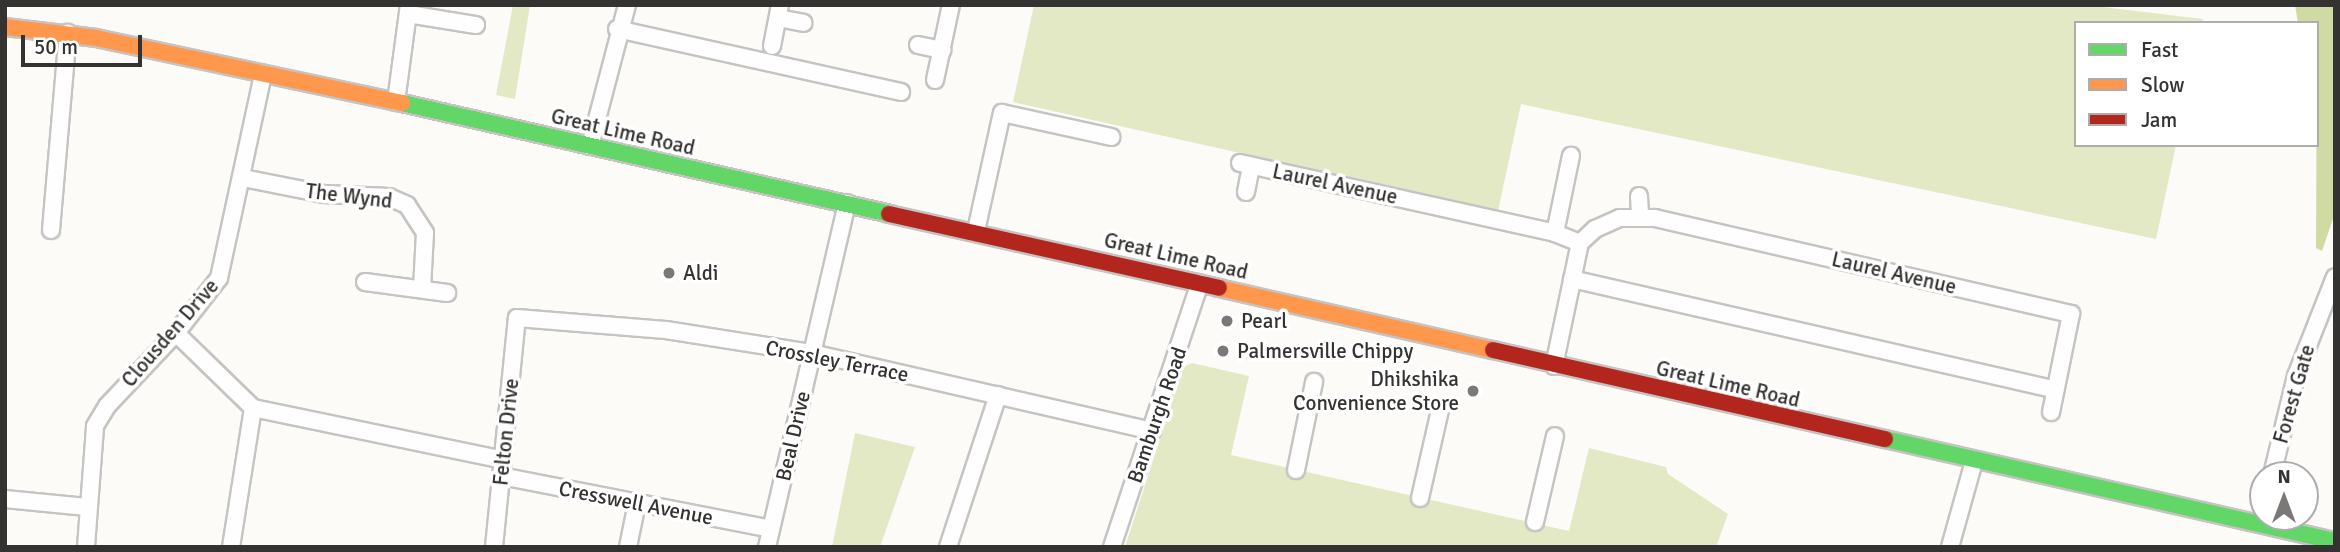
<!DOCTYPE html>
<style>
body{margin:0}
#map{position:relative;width:2340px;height:552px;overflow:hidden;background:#fdfbf8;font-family:Signika,sans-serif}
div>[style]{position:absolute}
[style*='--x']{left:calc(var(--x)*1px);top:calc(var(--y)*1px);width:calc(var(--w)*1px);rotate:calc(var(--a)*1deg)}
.green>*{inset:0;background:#e2e9c4}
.forest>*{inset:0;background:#d0dba3}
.roads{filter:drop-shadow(2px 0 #c6c4c2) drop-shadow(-2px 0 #c6c4c2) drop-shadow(0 2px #c6c4c2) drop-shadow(0 -2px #c6c4c2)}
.street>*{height:16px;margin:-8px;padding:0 8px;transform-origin:8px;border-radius:8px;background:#fffefe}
.fast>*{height:16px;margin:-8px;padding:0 8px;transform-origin:8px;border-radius:8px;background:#63d668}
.slow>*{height:16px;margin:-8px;padding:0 8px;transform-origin:8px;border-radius:8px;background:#ff974d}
.jam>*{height:16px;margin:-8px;padding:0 8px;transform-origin:8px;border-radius:8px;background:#b3261e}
.dots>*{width:19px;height:19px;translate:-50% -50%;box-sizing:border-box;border:4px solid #fff;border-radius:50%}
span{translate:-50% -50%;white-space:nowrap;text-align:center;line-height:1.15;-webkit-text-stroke:7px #fff;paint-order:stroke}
.street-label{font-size:21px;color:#353331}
.poi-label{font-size:21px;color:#353331}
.left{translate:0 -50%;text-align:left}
.right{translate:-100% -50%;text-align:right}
.frame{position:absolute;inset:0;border:7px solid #353331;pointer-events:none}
.legend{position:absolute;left:2074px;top:21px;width:245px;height:126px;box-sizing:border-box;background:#fff;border:2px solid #aeadad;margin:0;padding:9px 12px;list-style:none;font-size:21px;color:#353331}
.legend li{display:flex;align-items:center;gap:14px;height:35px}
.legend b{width:35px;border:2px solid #aeadad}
.north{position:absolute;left:2249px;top:461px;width:70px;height:70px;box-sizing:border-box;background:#fff;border:2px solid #aeadad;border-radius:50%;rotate:0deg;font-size:19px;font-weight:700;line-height:28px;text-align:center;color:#353331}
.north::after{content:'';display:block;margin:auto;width:24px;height:32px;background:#7b7977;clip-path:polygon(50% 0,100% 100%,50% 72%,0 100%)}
.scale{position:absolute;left:21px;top:35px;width:121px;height:32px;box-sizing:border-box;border:4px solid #353331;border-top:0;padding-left:9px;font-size:21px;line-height:24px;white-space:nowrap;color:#353331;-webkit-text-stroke:5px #fff;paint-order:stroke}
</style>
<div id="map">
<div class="green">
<div style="clip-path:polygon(513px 5px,530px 5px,515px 99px,496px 95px)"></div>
<div style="clip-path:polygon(1034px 5px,2086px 5px,2203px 19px,2203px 23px,2076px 23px,2076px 145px,2176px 145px,2156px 239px,1521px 104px,1498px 211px,1013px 102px)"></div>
<div style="clip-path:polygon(1192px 363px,1249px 376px,1231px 455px,1569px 531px,1589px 448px,1666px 467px,1668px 474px,1728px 514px,1716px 547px,1125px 547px,1183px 367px)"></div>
<div style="clip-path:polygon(855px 433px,915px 447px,880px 547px,832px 547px)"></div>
</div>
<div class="forest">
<div style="clip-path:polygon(2295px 5px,2335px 5px,2335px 213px,2322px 251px,2316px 248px,2317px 23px,2298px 23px)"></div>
</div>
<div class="roads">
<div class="street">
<div style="--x:408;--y:14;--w:69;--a:9.2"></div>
<div style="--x:778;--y:18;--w:26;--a:11"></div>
<div style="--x:617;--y:29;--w:291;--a:12.5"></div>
<div style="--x:918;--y:45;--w:25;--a:12"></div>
<div style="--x:772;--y:46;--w:42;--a:-79"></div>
<div style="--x:935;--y:80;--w:77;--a:-78"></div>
<div style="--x:396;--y:102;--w:98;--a:-82.4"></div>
<div style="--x:590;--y:146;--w:146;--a:-75.3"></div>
<div style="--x:1240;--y:163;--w:323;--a:12.5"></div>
<div style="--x:1555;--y:233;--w:27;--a:22"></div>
<div style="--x:243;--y:178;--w:83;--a:11.2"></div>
<div style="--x:324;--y:194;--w:65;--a:2.6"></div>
<div style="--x:389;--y:197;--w:20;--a:24"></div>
<div style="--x:407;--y:205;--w:33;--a:57"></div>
<div style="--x:425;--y:233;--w:56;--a:93.1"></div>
<div style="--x:1246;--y:192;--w:26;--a:-79"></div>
<div style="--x:1639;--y:196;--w:20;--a:87"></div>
<div style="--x:51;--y:230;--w:198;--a:-85.1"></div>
<div style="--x:976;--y:231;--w:121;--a:-77.6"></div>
<div style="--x:1002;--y:113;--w:112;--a:12.4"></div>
<div style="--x:1555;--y:233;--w:79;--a:-78.3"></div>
<div style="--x:1572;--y:279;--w:496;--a:12.9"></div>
<div style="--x:365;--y:282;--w:83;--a:7.6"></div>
<div style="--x:176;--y:333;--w:107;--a:44.2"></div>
<div style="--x:253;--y:408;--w:255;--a:11.7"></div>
<div style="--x:1554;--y:366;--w:126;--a:-78.1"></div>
<div style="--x:1580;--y:243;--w:21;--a:-43"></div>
<div style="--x:1595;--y:229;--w:27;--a:-24"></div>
<div style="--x:1620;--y:218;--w:35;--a:0"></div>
<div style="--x:1655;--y:218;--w:427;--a:13"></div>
<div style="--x:2071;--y:314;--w:100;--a:101.5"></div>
<div style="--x:1296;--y:470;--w:90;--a:-78.4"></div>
<div style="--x:2272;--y:475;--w:102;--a:-76.4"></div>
<div style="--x:2296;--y:376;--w:106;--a:-68.5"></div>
<div style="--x:501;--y:476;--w:275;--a:11.1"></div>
<div style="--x:1420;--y:498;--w:90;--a:-77.2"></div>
<div style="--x:5;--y:499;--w:82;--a:5.6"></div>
<div style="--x:1535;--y:522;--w:88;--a:-76.9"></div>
<div style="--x:86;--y:547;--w:121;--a:-85.7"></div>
<div style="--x:95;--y:426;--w:23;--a:-59"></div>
<div style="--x:107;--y:406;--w:100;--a:-46.6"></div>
<div style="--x:176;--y:333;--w:70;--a:-52"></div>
<div style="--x:219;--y:278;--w:209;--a:-77.8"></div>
<div style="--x:231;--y:547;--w:141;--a:-81"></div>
<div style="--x:494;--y:547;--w:230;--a:-84.3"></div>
<div style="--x:517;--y:318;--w:149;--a:4.6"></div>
<div style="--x:666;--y:330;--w:148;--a:9"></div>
<div style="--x:812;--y:353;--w:349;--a:12.9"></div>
<div style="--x:628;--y:547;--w:45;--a:-78.4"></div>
<div style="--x:767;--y:547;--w:353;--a:-76.9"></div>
<div style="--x:948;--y:547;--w:160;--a:-71.8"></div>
<div style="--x:1112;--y:547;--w:278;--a:-71.6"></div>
<div style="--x:1950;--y:547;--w:89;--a:-74.4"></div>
</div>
<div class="fast">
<div style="--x:402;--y:103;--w:499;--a:12.8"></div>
<div style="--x:1885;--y:439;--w:461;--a:12.8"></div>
</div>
<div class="slow">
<div style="--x:5;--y:27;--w:92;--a:6.9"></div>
<div style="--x:96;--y:38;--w:313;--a:12"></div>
<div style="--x:1219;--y:288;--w:281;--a:12.8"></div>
</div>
<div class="jam">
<div style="--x:889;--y:214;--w:338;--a:12.6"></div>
<div style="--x:1493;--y:350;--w:402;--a:12.8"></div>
</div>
</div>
<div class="dots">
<div style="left:669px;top:273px;background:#7b7977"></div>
<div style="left:1227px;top:321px;background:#7b7977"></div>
<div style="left:1223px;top:351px;background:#7b7977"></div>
<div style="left:1473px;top:391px;background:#7b7977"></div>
</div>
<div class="street-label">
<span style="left:623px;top:132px;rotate:13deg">Great Lime Road</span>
<span style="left:1335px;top:184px;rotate:12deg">Laurel Avenue</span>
<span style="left:349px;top:196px;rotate:7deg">The Wynd</span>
<span style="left:1176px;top:256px;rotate:13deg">Great Lime Road</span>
<span style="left:1894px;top:273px;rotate:13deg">Laurel Avenue</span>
<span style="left:170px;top:333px;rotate:-49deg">Clousden Drive</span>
<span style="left:837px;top:361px;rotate:11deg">Crossley Terrace</span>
<span style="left:1728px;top:384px;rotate:13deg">Great Lime Road</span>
<span style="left:2294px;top:394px;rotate:-74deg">Forest Gate</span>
<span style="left:1157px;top:415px;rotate:-71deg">Bamburgh Road</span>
<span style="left:506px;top:432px;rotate:-84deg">Felton Drive</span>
<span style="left:793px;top:436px;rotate:-77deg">Beal Drive</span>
<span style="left:636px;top:503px;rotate:11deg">Cresswell Avenue</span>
</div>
<div class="poi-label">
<span class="left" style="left:683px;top:273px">Aldi</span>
<span class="left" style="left:1241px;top:321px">Pearl</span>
<span class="left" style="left:1237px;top:351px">Palmersville Chippy</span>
<span class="right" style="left:1459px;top:391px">Dhikshika<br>Convenience Store</span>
</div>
<div class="frame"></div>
<ul class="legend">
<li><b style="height:9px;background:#63d668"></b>Fast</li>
<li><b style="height:9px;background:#ff974d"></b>Slow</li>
<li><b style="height:9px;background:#b3261e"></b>Jam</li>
</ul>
<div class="north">N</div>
<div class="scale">50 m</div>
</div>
